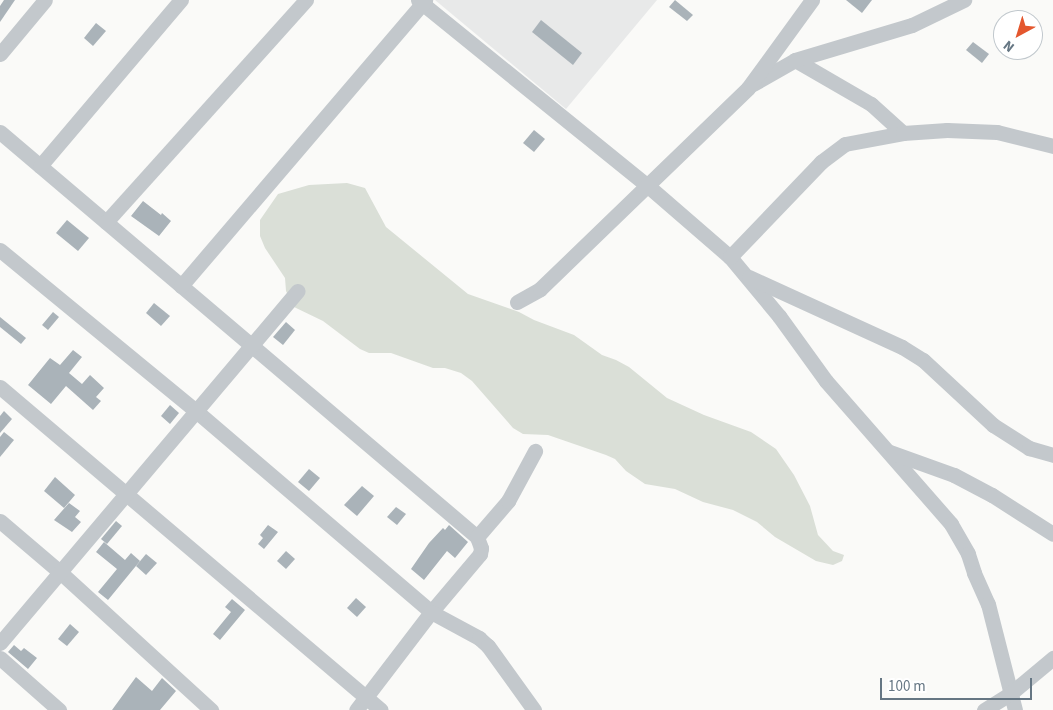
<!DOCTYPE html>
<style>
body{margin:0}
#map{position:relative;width:1053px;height:710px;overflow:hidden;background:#fafaf8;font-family:"Source Sans 3",sans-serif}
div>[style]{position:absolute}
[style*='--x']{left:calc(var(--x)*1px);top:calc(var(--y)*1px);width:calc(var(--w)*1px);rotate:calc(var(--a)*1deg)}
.built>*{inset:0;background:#e8e9e9}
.green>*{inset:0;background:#dadfd7}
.building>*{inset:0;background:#aab3b9}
.minor>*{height:15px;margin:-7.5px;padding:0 7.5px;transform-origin:7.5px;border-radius:7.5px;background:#c3c8cc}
span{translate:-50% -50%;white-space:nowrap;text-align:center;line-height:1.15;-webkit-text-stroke:5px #fff;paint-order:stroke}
.north{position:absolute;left:993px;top:10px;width:50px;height:50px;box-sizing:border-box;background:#fff;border:1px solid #c1c8cd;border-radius:50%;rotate:219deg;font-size:14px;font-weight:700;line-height:20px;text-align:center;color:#657683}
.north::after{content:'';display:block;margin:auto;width:18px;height:22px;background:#e4572e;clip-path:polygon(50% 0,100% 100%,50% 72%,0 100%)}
.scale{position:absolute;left:880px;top:678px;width:152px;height:22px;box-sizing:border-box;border:2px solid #657683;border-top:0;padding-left:6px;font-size:15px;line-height:18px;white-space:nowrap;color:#657683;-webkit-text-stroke:4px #fff;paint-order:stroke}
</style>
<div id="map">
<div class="built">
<div style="clip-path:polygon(435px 0,657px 0,566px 109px)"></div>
</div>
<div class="green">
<div style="clip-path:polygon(347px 183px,365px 188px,386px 227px,468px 294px,519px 312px,534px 320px,574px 335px,602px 355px,616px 360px,629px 367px,667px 398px,704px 415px,751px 432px,776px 449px,794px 475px,810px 506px,818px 535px,833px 551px,844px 555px,842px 561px,833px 565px,816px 561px,775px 537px,757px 522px,733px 510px,703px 502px,675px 489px,645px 484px,626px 471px,615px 459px,606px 455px,548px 435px,523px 434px,513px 428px,472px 381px,461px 373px,445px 368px,433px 368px,391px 353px,369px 353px,360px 349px,323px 321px,294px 307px,286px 291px,285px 278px,265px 248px,260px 236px,260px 220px,278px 194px,309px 185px)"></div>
</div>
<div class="building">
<div style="clip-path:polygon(4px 0,15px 0,0 22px,0 6px)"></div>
<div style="clip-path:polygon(675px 0,693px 15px,687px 21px,669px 7px)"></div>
<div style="clip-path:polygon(846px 0,872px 0,862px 13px)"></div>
<div style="clip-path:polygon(541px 20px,582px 53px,573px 65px,532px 32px)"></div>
<div style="clip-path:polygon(96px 23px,106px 31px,93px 46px,84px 38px)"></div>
<div style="clip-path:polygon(973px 42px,989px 54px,982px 63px,966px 50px)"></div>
<div style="clip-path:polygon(534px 130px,545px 139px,534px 152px,523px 143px)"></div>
<div style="clip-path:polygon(143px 201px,161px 215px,162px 213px,171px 221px,159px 236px,131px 216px)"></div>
<div style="clip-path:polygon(67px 220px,89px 238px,78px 251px,56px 233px)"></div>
<div style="clip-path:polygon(154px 303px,170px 316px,161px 326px,146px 313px)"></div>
<div style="clip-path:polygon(53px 312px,59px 317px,48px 330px,42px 325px)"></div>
<div style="clip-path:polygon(0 317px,26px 338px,21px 344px,0 327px)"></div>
<div style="clip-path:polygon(286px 322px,295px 330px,283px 345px,273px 337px)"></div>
<div style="clip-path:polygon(73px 350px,82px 357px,69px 373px,82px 384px,90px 375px,104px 388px,96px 397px,101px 401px,93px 410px,66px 386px,51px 404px,28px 385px,50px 358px,60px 365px)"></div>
<div style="clip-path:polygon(170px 405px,179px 413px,170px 424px,161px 416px)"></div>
<div style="clip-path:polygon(4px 411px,12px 419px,0 433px,0 416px)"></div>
<div style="clip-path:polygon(4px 432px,14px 440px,0 457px,0 437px)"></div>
<div style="clip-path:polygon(309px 469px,320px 478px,309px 491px,298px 482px)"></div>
<div style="clip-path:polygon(55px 477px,75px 495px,64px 508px,44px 491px)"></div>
<div style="clip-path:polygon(362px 486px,374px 496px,357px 516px,344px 505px)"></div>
<div style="clip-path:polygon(69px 503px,80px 511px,75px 517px,81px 522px,72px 532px,54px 520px)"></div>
<div style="clip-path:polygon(396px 507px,406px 514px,397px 525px,387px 517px)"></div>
<div style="clip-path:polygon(116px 521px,122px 526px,107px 544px,101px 539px)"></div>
<div style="clip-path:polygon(268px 525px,278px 532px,264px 549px,258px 544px,263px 538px,260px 535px)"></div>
<div style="clip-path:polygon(449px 525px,468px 542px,455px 558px,447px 551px,424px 580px,411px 569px,429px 543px,443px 528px,445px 530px)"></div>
<div style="clip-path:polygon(104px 542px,125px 560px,131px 553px,140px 561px,108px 600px,98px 592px,117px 569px,96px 552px)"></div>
<div style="clip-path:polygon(286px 551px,295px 559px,286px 569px,277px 561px)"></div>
<div style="clip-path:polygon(146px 554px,157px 563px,146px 575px,136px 566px)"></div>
<div style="clip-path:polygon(356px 598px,366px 607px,357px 617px,347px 608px)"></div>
<div style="clip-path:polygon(232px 599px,245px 610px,220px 640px,213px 634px,231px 612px,225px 607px)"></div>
<div style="clip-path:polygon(70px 624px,79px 632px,67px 646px,58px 639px)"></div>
<div style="clip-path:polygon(14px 645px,21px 651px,24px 648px,37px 658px,28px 669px,8px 652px)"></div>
<div style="clip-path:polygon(136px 677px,152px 691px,162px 678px,176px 691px,160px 710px,112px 710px)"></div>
</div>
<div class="minor">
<div style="--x:418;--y:0;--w:296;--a:39"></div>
<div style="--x:648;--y:186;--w:108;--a:40.9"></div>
<div style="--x:730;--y:257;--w:77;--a:50.3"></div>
<div style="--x:779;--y:316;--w:80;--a:54.1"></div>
<div style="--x:826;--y:381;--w:190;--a:48.8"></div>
<div style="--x:951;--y:524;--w:34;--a:60"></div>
<div style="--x:968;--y:554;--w:20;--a:72"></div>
<div style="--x:974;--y:573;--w:34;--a:66"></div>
<div style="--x:988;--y:604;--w:109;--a:75.7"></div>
<div style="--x:0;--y:54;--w:70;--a:-50.2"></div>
<div style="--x:795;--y:60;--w:88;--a:30.1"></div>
<div style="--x:871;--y:104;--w:43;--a:42.2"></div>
<div style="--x:753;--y:84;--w:48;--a:-29.7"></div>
<div style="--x:795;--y:60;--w:122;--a:-16.7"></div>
<div style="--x:912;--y:25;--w:58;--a:-25.7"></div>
<div style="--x:0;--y:132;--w:626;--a:40.33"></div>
<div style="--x:477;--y:537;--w:12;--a:70"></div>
<div style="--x:481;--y:548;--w:6;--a:99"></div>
<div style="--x:480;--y:554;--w:76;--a:130.2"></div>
<div style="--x:431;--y:612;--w:123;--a:127.4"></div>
<div style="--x:40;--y:166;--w:218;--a:-49.7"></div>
<div style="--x:106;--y:222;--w:299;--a:-48"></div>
<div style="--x:0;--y:250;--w:254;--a:39.4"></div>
<div style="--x:196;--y:411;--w:309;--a:40.5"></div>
<div style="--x:431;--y:612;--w:55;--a:28.4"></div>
<div style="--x:479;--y:638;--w:12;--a:42"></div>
<div style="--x:488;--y:646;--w:79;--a:54.3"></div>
<div style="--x:730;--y:257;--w:132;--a:-46.2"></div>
<div style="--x:821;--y:162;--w:30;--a:-37"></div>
<div style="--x:845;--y:144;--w:59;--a:-10.7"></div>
<div style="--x:903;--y:133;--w:44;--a:-3.9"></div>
<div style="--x:947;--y:130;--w:50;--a:2.3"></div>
<div style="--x:997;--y:132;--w:58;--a:14"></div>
<div style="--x:749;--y:277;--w:168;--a:24.6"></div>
<div style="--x:902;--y:347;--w:25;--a:32"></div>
<div style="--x:923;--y:360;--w:96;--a:42.9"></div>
<div style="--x:993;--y:425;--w:43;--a:32.6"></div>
<div style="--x:1029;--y:448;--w:25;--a:16"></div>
<div style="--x:181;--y:286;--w:376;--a:-49.5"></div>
<div style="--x:517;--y:302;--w:26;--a:-29"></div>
<div style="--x:540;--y:289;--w:289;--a:-44"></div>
<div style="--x:748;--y:88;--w:109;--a:-54"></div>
<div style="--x:0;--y:387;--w:499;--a:40.3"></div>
<div style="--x:890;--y:452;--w:68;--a:19.8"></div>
<div style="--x:954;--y:475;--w:43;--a:27.8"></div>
<div style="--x:992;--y:495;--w:72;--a:32.6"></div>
<div style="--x:0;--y:521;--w:79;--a:40.4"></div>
<div style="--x:60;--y:572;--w:205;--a:42.4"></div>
<div style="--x:477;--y:537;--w:48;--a:-49.3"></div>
<div style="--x:508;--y:501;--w:57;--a:-61.6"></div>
<div style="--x:0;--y:643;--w:461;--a:-49.8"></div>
<div style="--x:0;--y:658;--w:79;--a:41.4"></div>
<div style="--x:984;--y:710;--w:32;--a:-32"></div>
<div style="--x:1011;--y:693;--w:55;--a:-39.8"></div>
</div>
<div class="north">N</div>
<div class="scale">100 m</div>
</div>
